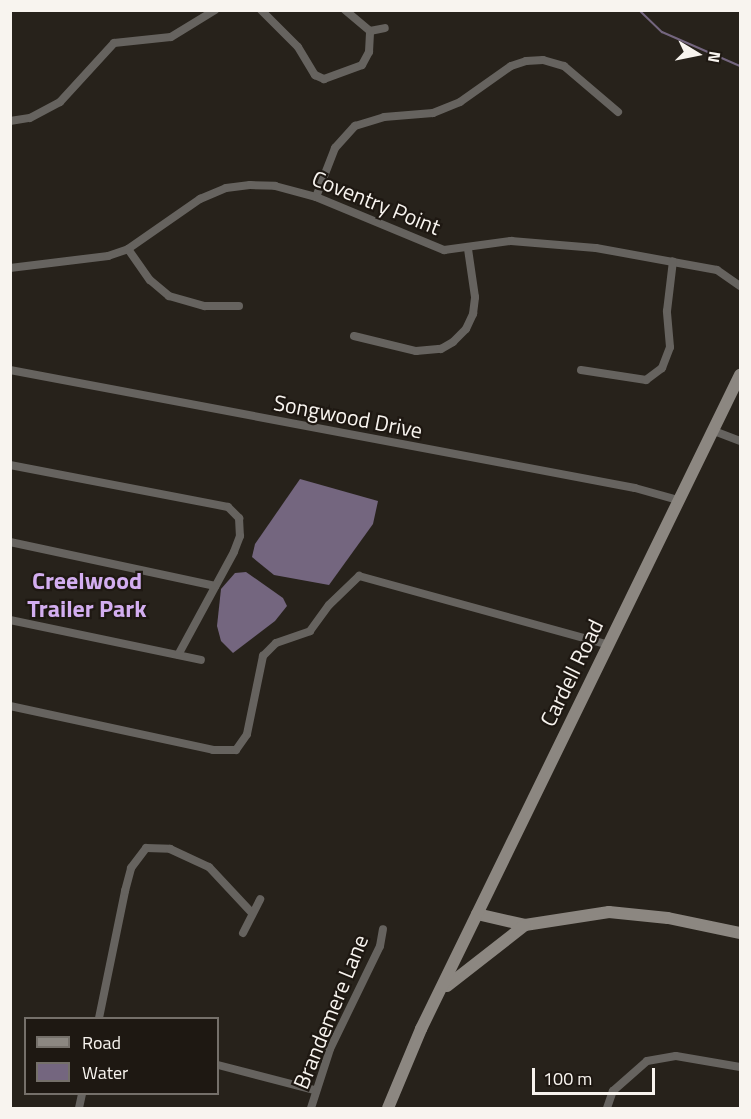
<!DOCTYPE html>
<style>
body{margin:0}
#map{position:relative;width:751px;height:1119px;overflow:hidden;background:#27221b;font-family:"Titillium Web",sans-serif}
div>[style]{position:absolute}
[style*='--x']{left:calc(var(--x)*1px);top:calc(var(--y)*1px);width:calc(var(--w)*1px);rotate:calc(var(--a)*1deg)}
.water>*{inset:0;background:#74667f}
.stream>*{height:2px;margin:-1px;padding:0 1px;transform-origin:1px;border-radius:1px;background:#74667f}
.street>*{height:8px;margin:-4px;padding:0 4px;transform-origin:4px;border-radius:4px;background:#66635f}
.secondary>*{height:12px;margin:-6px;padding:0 6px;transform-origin:6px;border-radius:6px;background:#8c8781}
span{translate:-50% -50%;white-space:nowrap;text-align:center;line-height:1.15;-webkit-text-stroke:4.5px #1e1812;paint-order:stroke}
.street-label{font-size:22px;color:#f8f4ef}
.neighbourhood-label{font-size:24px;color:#d3aef0;font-weight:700}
.frame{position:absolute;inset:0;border:12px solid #f8f4ef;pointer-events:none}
.legend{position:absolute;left:24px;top:1017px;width:195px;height:78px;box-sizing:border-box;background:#1e1812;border:2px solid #75706a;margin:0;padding:8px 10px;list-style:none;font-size:18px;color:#f8f4ef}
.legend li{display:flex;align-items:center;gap:12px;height:30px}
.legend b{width:30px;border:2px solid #75706a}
.north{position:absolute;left:667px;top:24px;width:60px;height:60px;-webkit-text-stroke:4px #1e1812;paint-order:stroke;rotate:100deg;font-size:16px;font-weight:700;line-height:24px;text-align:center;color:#f8f4ef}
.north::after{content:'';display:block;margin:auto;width:21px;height:27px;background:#f8f4ef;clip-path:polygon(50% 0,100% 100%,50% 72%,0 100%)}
.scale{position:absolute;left:532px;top:1068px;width:123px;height:27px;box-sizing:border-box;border:3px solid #f8f4ef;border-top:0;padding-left:8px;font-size:18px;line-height:21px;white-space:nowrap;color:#f8f4ef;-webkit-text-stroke:4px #1e1812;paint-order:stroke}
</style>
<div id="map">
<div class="water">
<div style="clip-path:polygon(300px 479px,378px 501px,373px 524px,329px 585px,274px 575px,252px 557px,255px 544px)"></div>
<div style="clip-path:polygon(246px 572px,283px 598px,287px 606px,275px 621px,233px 653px,221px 641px,217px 626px,221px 589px,235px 573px)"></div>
</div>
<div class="stream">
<div style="--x:639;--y:10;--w:32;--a:44"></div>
<div style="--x:662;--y:32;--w:85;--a:23.6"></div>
</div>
<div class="street">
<div style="--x:261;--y:10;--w:52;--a:45"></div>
<div style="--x:298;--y:47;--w:33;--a:59"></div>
<div style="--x:315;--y:75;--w:10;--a:24"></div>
<div style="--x:324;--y:79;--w:40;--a:-20.2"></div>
<div style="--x:362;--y:65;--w:15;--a:-62"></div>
<div style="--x:369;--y:52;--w:21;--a:-87"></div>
<div style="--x:345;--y:10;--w:33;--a:40"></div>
<div style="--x:370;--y:31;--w:15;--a:-11"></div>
<div style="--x:10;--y:121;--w:20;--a:-9"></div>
<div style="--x:30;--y:118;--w:34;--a:-28"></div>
<div style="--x:60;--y:102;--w:80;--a:-47.5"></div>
<div style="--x:114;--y:43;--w:57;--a:-6"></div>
<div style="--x:171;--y:37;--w:52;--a:-31.5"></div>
<div style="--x:316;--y:197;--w:53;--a:-68.8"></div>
<div style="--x:335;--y:148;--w:30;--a:-48"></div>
<div style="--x:355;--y:126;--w:30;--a:-17"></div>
<div style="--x:384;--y:117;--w:49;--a:-4.7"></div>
<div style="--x:433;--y:113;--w:29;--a:-22"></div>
<div style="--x:460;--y:102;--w:62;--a:-35.2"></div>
<div style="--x:511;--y:66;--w:16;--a:-18"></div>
<div style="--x:526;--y:61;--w:17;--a:-3"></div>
<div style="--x:543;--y:60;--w:22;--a:16"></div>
<div style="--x:564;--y:66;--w:71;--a:40.4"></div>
<div style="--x:128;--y:249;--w:38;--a:55"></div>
<div style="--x:150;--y:280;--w:25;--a:40"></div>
<div style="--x:169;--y:296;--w:37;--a:16"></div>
<div style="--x:205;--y:306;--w:34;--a:0"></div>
<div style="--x:10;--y:268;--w:99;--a:-7"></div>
<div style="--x:108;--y:256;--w:21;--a:-19"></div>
<div style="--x:128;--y:249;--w:88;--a:-34.8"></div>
<div style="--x:200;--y:199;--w:28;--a:-23"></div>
<div style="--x:226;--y:188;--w:24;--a:-7"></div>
<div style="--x:250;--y:185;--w:25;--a:2"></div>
<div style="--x:275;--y:186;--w:42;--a:15"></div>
<div style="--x:316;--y:197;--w:139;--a:22.5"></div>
<div style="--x:444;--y:250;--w:68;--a:-7.7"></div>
<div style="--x:511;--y:241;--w:85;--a:4.7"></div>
<div style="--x:596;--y:248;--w:123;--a:10.3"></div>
<div style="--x:717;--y:270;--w:28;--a:35"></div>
<div style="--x:354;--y:336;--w:64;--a:13.6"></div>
<div style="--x:416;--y:351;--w:25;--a:-5"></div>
<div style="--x:441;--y:349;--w:14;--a:-30"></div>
<div style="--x:453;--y:342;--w:18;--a:-45"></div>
<div style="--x:466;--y:329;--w:17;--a:-65"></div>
<div style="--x:473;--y:314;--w:17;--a:-83"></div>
<div style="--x:475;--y:297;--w:49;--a:-98.3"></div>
<div style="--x:10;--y:370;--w:636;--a:10.69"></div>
<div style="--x:635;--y:488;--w:45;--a:15.6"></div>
<div style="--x:581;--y:370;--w:66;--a:8.7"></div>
<div style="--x:646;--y:380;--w:20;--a:-37"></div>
<div style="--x:662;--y:368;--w:22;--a:-69"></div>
<div style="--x:670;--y:347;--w:36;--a:-95"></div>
<div style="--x:667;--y:311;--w:50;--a:-83.2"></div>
<div style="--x:714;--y:431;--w:28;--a:21"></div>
<div style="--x:10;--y:465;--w:222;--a:10.9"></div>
<div style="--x:228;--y:507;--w:16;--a:45"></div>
<div style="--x:239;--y:518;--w:18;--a:87"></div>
<div style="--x:240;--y:536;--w:17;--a:111"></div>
<div style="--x:234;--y:552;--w:117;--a:118.5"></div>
<div style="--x:10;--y:542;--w:210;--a:12.1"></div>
<div style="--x:10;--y:620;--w:195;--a:11.8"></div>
<div style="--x:10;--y:706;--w:208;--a:12.2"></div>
<div style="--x:213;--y:750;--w:23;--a:0"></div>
<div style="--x:236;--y:750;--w:19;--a:-55"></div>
<div style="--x:247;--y:734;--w:80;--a:-78.4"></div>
<div style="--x:263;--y:656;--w:18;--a:-45"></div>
<div style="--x:276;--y:643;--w:36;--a:-19"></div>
<div style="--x:310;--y:631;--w:32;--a:-54"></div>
<div style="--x:329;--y:605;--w:42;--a:-44"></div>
<div style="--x:359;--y:576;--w:260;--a:15.4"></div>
<div style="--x:243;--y:933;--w:38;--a:-63"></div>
<div style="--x:99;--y:1018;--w:130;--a:-78.4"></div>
<div style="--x:125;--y:891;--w:24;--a:-75"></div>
<div style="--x:131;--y:868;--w:25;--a:-53"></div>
<div style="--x:146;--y:848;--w:24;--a:2"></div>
<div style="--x:170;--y:849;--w:43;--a:24.8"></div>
<div style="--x:209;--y:867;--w:62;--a:47"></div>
<div style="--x:218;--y:1065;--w:99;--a:14.6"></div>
<div style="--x:79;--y:1108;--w:14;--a:-78"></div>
<div style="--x:311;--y:1108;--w:62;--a:-72.1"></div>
<div style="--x:330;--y:1049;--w:114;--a:-64.1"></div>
<div style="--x:380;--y:946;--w:17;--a:-80"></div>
<div style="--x:607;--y:1108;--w:18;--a:-71"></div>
<div style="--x:613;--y:1091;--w:45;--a:-41.4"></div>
<div style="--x:647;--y:1061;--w:29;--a:-10"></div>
<div style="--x:676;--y:1056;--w:65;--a:9.8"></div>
</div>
<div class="secondary">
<div style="--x:477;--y:914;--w:49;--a:12.9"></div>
<div style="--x:525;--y:925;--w:85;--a:-8.8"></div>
<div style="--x:609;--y:912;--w:59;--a:5.8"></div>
<div style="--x:668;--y:918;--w:74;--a:11.8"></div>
<div style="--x:447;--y:986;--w:99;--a:-38"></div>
<div style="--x:388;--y:1108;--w:86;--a:-67.3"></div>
<div style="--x:421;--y:1029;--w:728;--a:-64"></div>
</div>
<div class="street-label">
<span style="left:376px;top:203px;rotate:22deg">Coventry Point</span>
<span style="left:348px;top:417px;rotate:11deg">Songwood Drive</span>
<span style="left:572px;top:673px;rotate:-64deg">Cardell Road</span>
<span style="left:331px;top:1012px;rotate:-68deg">Brandemere Lane</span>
</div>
<div class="neighbourhood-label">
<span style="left:87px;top:595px">Creelwood<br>Trailer Park</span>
</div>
<div class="frame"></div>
<ul class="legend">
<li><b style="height:8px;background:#8c8781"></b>Road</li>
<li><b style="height:16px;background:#74667f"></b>Water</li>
</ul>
<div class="north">N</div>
<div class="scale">100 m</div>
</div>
